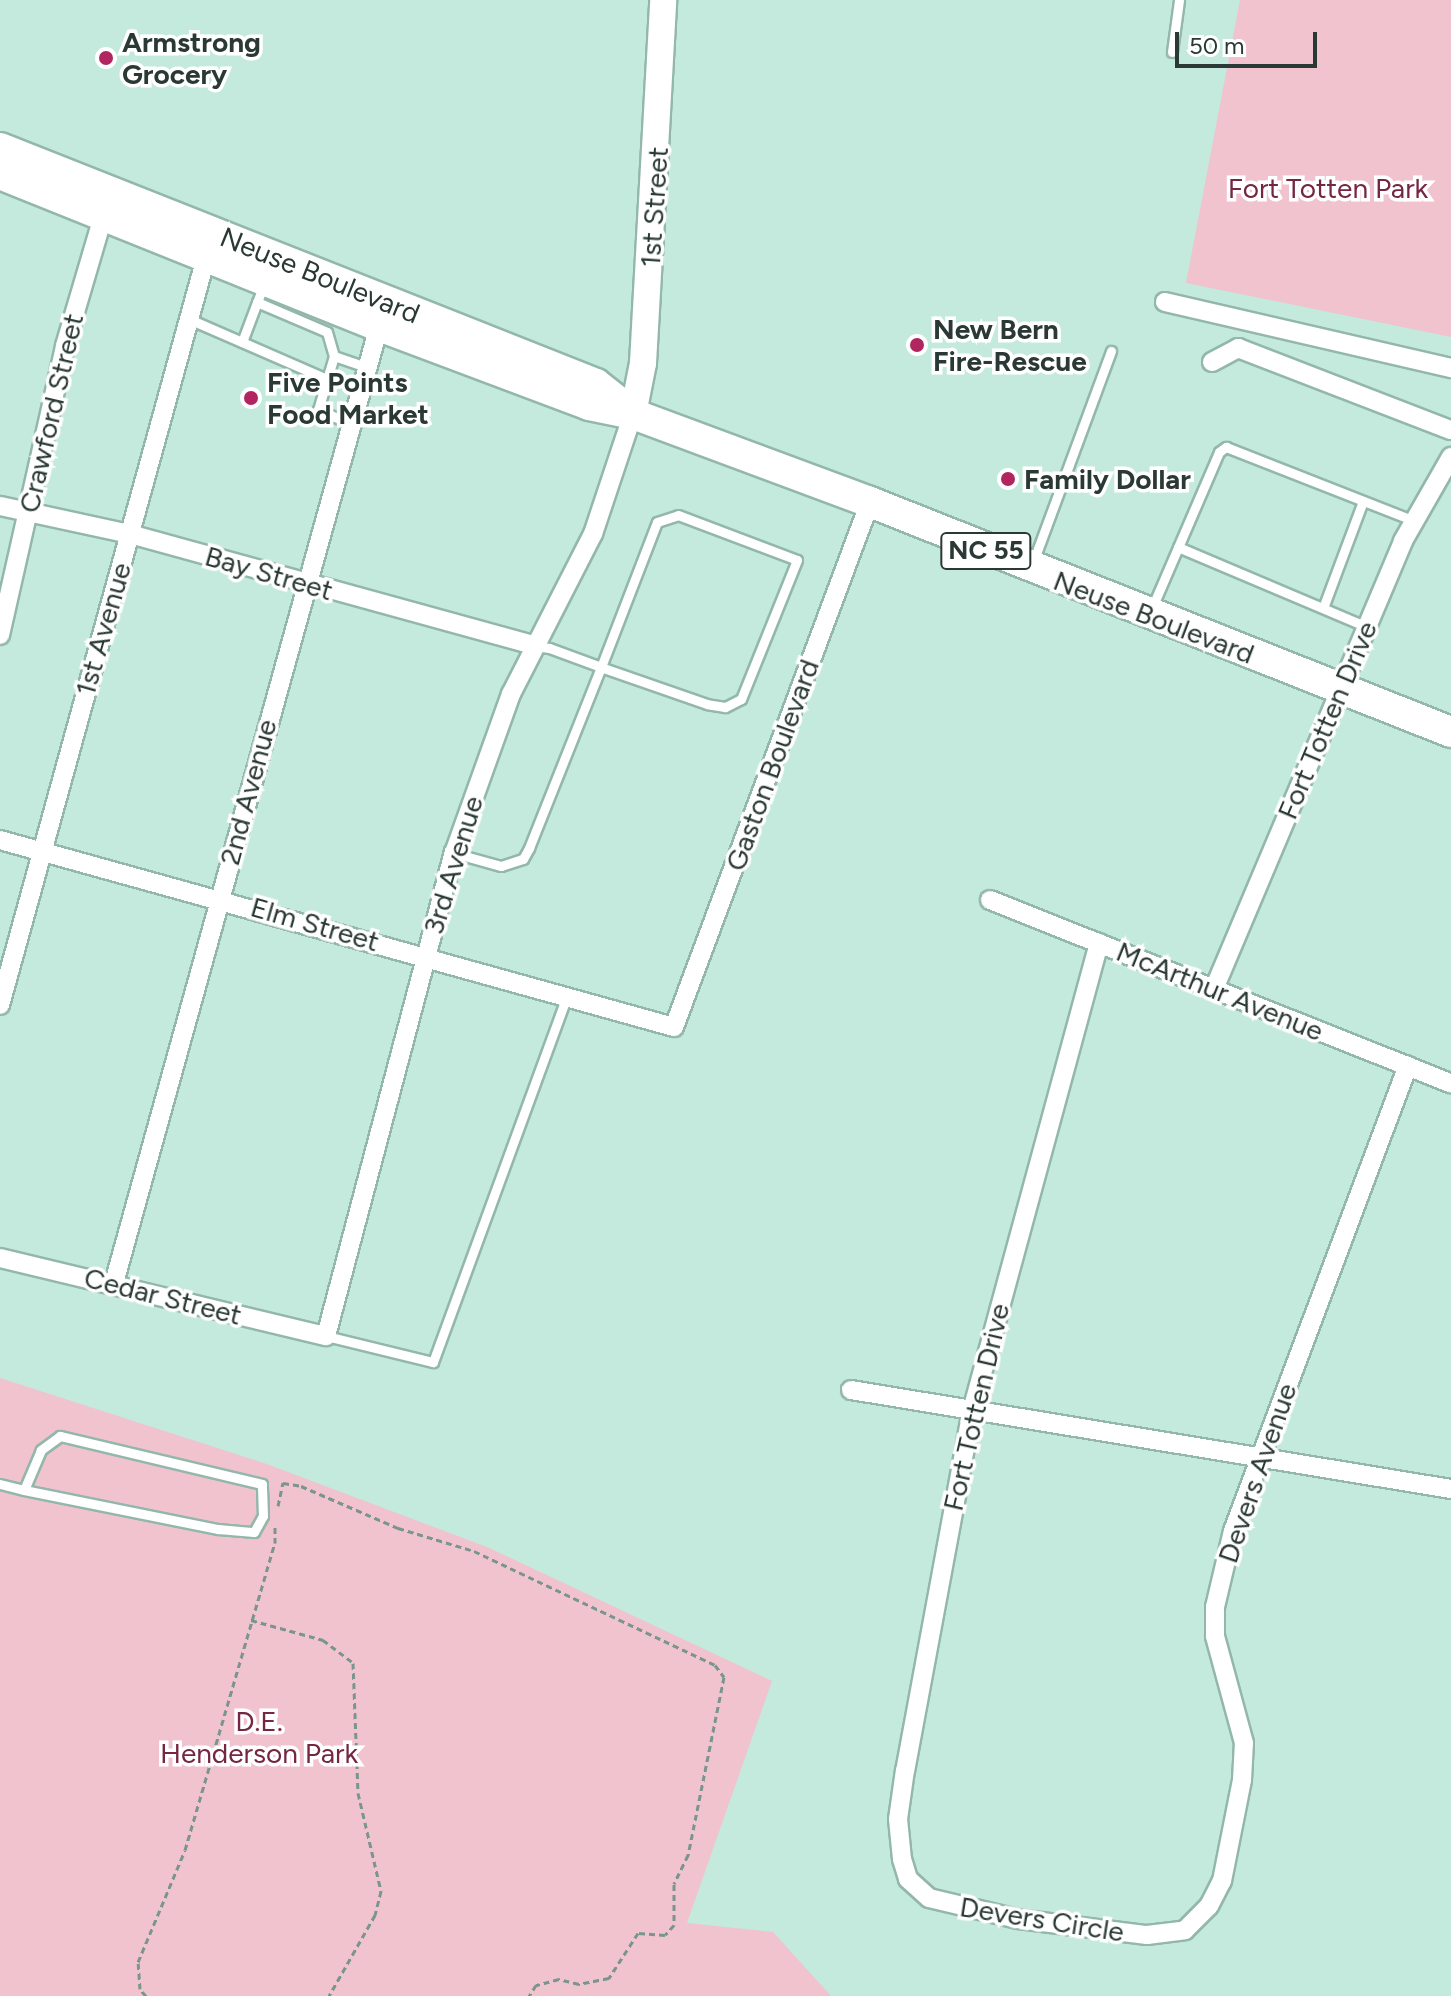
<!DOCTYPE html>
<style>
body{margin:0}
#map{position:relative;width:1451px;height:1996px;overflow:hidden;background:#c4e9dd;font-family:Figtree,sans-serif}
div>[style]{position:absolute}
[style*='--x']{left:calc(var(--x)*1px);top:calc(var(--y)*1px);width:calc(var(--w)*1px);rotate:calc(var(--a)*1deg)}
.green>*{inset:0;background:#f0c3cf}
.path>*{height:3px;margin-top:-1.5px;transform-origin:0;background:repeating-linear-gradient(90deg,#7a958d 0 6px,transparent 0 10px)}
.roads{filter:drop-shadow(2px 0 #93b7ab) drop-shadow(-2px 0 #93b7ab) drop-shadow(0 2px #93b7ab) drop-shadow(0 -2px #93b7ab)}
.lane>*{height:9px;margin:-4.5px;padding:0 4.5px;transform-origin:4.5px;border-radius:4.5px;background:#fff}
.street>*{height:18px;margin:-9px;padding:0 9px;transform-origin:9px;border-radius:9px;background:#fff}
.secondary>*{height:26px;margin:-13px;padding:0 13px;transform-origin:13px;border-radius:13px;background:#fff}
.primary>*{height:30px;margin:-15px;padding:0 15px;transform-origin:15px;border-radius:15px;background:#fff}
.dots>*{width:22px;height:22px;translate:-50% -50%;box-sizing:border-box;border:4px solid #fff;border-radius:50%}
span{translate:-50% -50%;white-space:nowrap;text-align:center;line-height:1.15;-webkit-text-stroke:7px #fff;paint-order:stroke}
.shield-label span{padding:2px 6px;background:#fff;border:2px solid;border-radius:6px;-webkit-text-stroke-width:0}
.shield-label{font-size:26px;color:#2a3935;font-weight:700}
.poi-label{font-size:28px;color:#2a3935;font-weight:700}
.left{translate:0 -50%;text-align:left}
.park-label{font-size:28px;color:#742643}
.street-label{font-size:28px;color:#2a3935}
.scale{position:absolute;left:1175px;top:32px;width:142px;height:36px;box-sizing:border-box;border:4px solid #2a3935;border-top:0;padding-left:10px;font-size:24px;line-height:28px;white-space:nowrap;color:#2a3935;-webkit-text-stroke:6px #fff;paint-order:stroke}
</style>
<div id="map">
<div class="green">
<div style="clip-path:polygon(1240px 0,1451px 0,1451px 337px,1186px 283px)"></div>
<div style="clip-path:polygon(0 1378px,264px 1463px,487px 1547px,772px 1681px,687px 1923px,773px 1932px,831px 1996px,0 1996px)"></div>
</div>
<div class="path">
<div style="--x:278;--y:1506;--w:24;--a:-78"></div>
<div style="--x:283;--y:1483;--w:18;--a:9"></div>
<div style="--x:301;--y:1486;--w:106;--a:23.4"></div>
<div style="--x:398;--y:1528;--w:79;--a:16.8"></div>
<div style="--x:474;--y:1551;--w:267;--a:25.3"></div>
<div style="--x:715;--y:1665;--w:15;--a:53"></div>
<div style="--x:724;--y:1677;--w:182;--a:101.4"></div>
<div style="--x:688;--y:1855;--w:32;--a:116"></div>
<div style="--x:674;--y:1884;--w:41;--a:90"></div>
<div style="--x:674;--y:1925;--w:13;--a:132"></div>
<div style="--x:665;--y:1935;--w:27;--a:-176"></div>
<div style="--x:638;--y:1933;--w:54;--a:122.8"></div>
<div style="--x:609;--y:1978;--w:31;--a:169"></div>
<div style="--x:579;--y:1984;--w:21;--a:-166"></div>
<div style="--x:559;--y:1979;--w:24;--a:165"></div>
<div style="--x:536;--y:1985;--w:13;--a:122"></div>
<div style="--x:251;--y:1620;--w:75;--a:15.5"></div>
<div style="--x:323;--y:1640;--w:38;--a:37"></div>
<div style="--x:353;--y:1663;--w:130;--a:87.8"></div>
<div style="--x:358;--y:1793;--w:101;--a:76.8"></div>
<div style="--x:381;--y:1891;--w:25;--a:104"></div>
<div style="--x:375;--y:1915;--w:93;--a:119.6"></div>
<div style="--x:146;--y:1996;--w:9;--a:-131"></div>
<div style="--x:140;--y:1989;--w:27;--a:-94"></div>
<div style="--x:138;--y:1962;--w:121;--a:-67.2"></div>
<div style="--x:185;--y:1850;--w:320;--a:-73.7"></div>
<div style="--x:275;--y:1543;--w:18;--a:-90"></div>
</div>
<div class="roads">
<div class="lane">
<div style="--x:1172;--y:52;--w:52;--a:-82.3"></div>
<div style="--x:264;--y:284;--w:19;--a:111"></div>
<div style="--x:257;--y:302;--w:76;--a:23.2"></div>
<div style="--x:327;--y:332;--w:25;--a:74"></div>
<div style="--x:189;--y:319;--w:150;--a:23.5"></div>
<div style="--x:242;--y:342;--w:43;--a:-69.4"></div>
<div style="--x:349;--y:423;--w:34;--a:-157"></div>
<div style="--x:318;--y:410;--w:56;--a:-73.5"></div>
<div style="--x:334;--y:356;--w:34;--a:19"></div>
<div style="--x:1178;--y:547;--w:205;--a:22.9"></div>
<div style="--x:1033;--y:562;--w:225;--a:-69.7"></div>
<div style="--x:1323;--y:608;--w:114;--a:-69.5"></div>
<div style="--x:1151;--y:610;--w:172;--a:-66.7"></div>
<div style="--x:1219;--y:452;--w:9;--a:-36"></div>
<div style="--x:1226;--y:447;--w:203;--a:21.4"></div>
<div style="--x:454;--y:853;--w:49;--a:15.5"></div>
<div style="--x:501;--y:866;--w:23;--a:-18"></div>
<div style="--x:523;--y:859;--w:13;--a:-61"></div>
<div style="--x:529;--y:848;--w:195;--a:-68.3"></div>
<div style="--x:601;--y:667;--w:155;--a:-68.9"></div>
<div style="--x:657;--y:522;--w:22;--a:-18"></div>
<div style="--x:678;--y:515;--w:127;--a:20.7"></div>
<div style="--x:797;--y:560;--w:150;--a:111.9"></div>
<div style="--x:741;--y:699;--w:18;--a:153"></div>
<div style="--x:725;--y:707;--w:18;--a:-171"></div>
<div style="--x:707;--y:704;--w:112;--a:-160.8"></div>
<div style="--x:601;--y:667;--w:55;--a:-159.9"></div>
<div style="--x:549;--y:648;--w:13;--a:-171"></div>
<div style="--x:326;--y:1336;--w:110;--a:13.7"></div>
<div style="--x:433;--y:1362;--w:390;--a:-69.9"></div>
<div style="--x:0;--y:1484;--w:25;--a:14"></div>
<div style="--x:24;--y:1490;--w:198;--a:11.4"></div>
<div style="--x:218;--y:1529;--w:36;--a:5"></div>
<div style="--x:254;--y:1532;--w:18;--a:-61"></div>
<div style="--x:263;--y:1516;--w:32;--a:-92"></div>
<div style="--x:262;--y:1484;--w:208;--a:-166.6"></div>
<div style="--x:60;--y:1436;--w:24;--a:144"></div>
<div style="--x:41;--y:1450;--w:43;--a:113"></div>
</div>
<div class="street">
<div style="--x:1165;--y:302;--w:294;--a:13"></div>
<div style="--x:1212;--y:362;--w:30;--a:-28"></div>
<div style="--x:1238;--y:348;--w:228;--a:21.1"></div>
<div style="--x:0;--y:506;--w:133;--a:12.2"></div>
<div style="--x:130;--y:534;--w:421;--a:15.4"></div>
<div style="--x:0;--y:635;--w:296;--a:-77.3"></div>
<div style="--x:65;--y:346;--w:145;--a:-73.6"></div>
<div style="--x:0;--y:840;--w:699;--a:15.51"></div>
<div style="--x:674;--y:1027;--w:560;--a:-69.53"></div>
<div style="--x:990;--y:900;--w:496;--a:21.7"></div>
<div style="--x:1099;--y:943;--w:484;--a:105.2"></div>
<div style="--x:972;--y:1410;--w:366;--a:100.5"></div>
<div style="--x:905;--y:1770;--w:49;--a:98.1"></div>
<div style="--x:898;--y:1819;--w:40;--a:84.3"></div>
<div style="--x:902;--y:1859;--w:21;--a:73"></div>
<div style="--x:908;--y:1879;--w:28;--a:42"></div>
<div style="--x:929;--y:1898;--w:91;--a:13.3"></div>
<div style="--x:1018;--y:1919;--w:130;--a:7.1"></div>
<div style="--x:1147;--y:1935;--w:38;--a:-7"></div>
<div style="--x:1185;--y:1930;--w:34;--a:-45"></div>
<div style="--x:1209;--y:1906;--w:28;--a:-63"></div>
<div style="--x:1222;--y:1881;--w:103;--a:-78.8"></div>
<div style="--x:1242;--y:1780;--w:37;--a:-87"></div>
<div style="--x:1244;--y:1743;--w:111;--a:-105.2"></div>
<div style="--x:1215;--y:1636;--w:29;--a:-90"></div>
<div style="--x:1215;--y:1607;--w:78;--a:-76.7"></div>
<div style="--x:1233;--y:1531;--w:497;--a:-69.4"></div>
<div style="--x:1214;--y:989;--w:486;--a:-67.1"></div>
<div style="--x:1403;--y:541;--w:97;--a:-60.3"></div>
<div style="--x:0;--y:1005;--w:779;--a:-74.59"></div>
<div style="--x:0;--y:1258;--w:335;--a:13.5"></div>
<div style="--x:326;--y:1336;--w:500;--a:-75.2"></div>
<div style="--x:454;--y:853;--w:169;--a:-70.3"></div>
<div style="--x:511;--y:694;--w:180;--a:-62.9"></div>
<div style="--x:593;--y:534;--w:126;--a:-71.6"></div>
<div style="--x:114;--y:1283;--w:1000;--a:-74.52"></div>
<div style="--x:851;--y:1390;--w:608;--a:9.37"></div>
</div>
<div class="secondary">
<div style="--x:633;--y:414;--w:52;--a:-78.9"></div>
<div style="--x:643;--y:363;--w:364;--a:-86.8"></div>
</div>
<div class="primary">
<div style="--x:0;--y:148;--w:641;--a:21.6"></div>
<div style="--x:596;--y:384;--w:42;--a:38.2"></div>
<div style="--x:0;--y:174;--w:408;--a:21.9"></div>
<div style="--x:379;--y:326;--w:224;--a:20.6"></div>
<div style="--x:589;--y:405;--w:45;--a:11.6"></div>
<div style="--x:633;--y:414;--w:253;--a:20.4"></div>
<div style="--x:870;--y:502;--w:625;--a:21.6"></div>
</div>
</div>
<div class="dots">
<div style="left:106px;top:58px;background:#b12560"></div>
<div style="left:917px;top:345px;background:#b12560"></div>
<div style="left:251px;top:398px;background:#b12560"></div>
<div style="left:1008px;top:479px;background:#b12560"></div>
</div>
<div class="shield-label">
<span style="left:986px;top:551px">NC 55</span>
</div>
<div class="poi-label">
<span class="left" style="left:122px;top:58px">Armstrong<br>Grocery</span>
<span class="left" style="left:933px;top:345px">New Bern<br>Fire-Rescue</span>
<span class="left" style="left:267px;top:398px">Five Points<br>Food Market</span>
<span class="left" style="left:1024px;top:479px">Family Dollar</span>
</div>
<div class="park-label">
<span style="left:1328px;top:188px">Fort Totten Park</span>
<span style="left:259px;top:1737px">D.E.<br>Henderson Park</span>
</div>
<div class="street-label">
<span style="left:654px;top:207px;rotate:-86deg">1st Street</span>
<span style="left:320px;top:275px;rotate:22deg">Neuse Boulevard</span>
<span style="left:51px;top:413px;rotate:-77deg">Crawford Street</span>
<span style="left:269px;top:573px;rotate:16deg">Bay Street</span>
<span style="left:1154px;top:617px;rotate:21deg">Neuse Boulevard</span>
<span style="left:103px;top:629px;rotate:-74deg">1st Avenue</span>
<span style="left:1327px;top:720px;rotate:-67deg">Fort Totten Drive</span>
<span style="left:772px;top:765px;rotate:-70deg">Gaston Boulevard</span>
<span style="left:248px;top:792px;rotate:-75deg">2nd Avenue</span>
<span style="left:453px;top:865px;rotate:-73deg">3rd Avenue</span>
<span style="left:315px;top:924px;rotate:16deg">Elm Street</span>
<span style="left:1220px;top:991px;rotate:22deg">McArthur Avenue</span>
<span style="left:163px;top:1296px;rotate:14deg">Cedar Street</span>
<span style="left:976px;top:1407px;rotate:-77deg">Fort Totten Drive</span>
<span style="left:1257px;top:1473px;rotate:-71deg">Devers Avenue</span>
<span style="left:1042px;top:1919px;rotate:9deg">Devers Circle</span>
</div>
<div class="scale">50 m</div>
</div>
